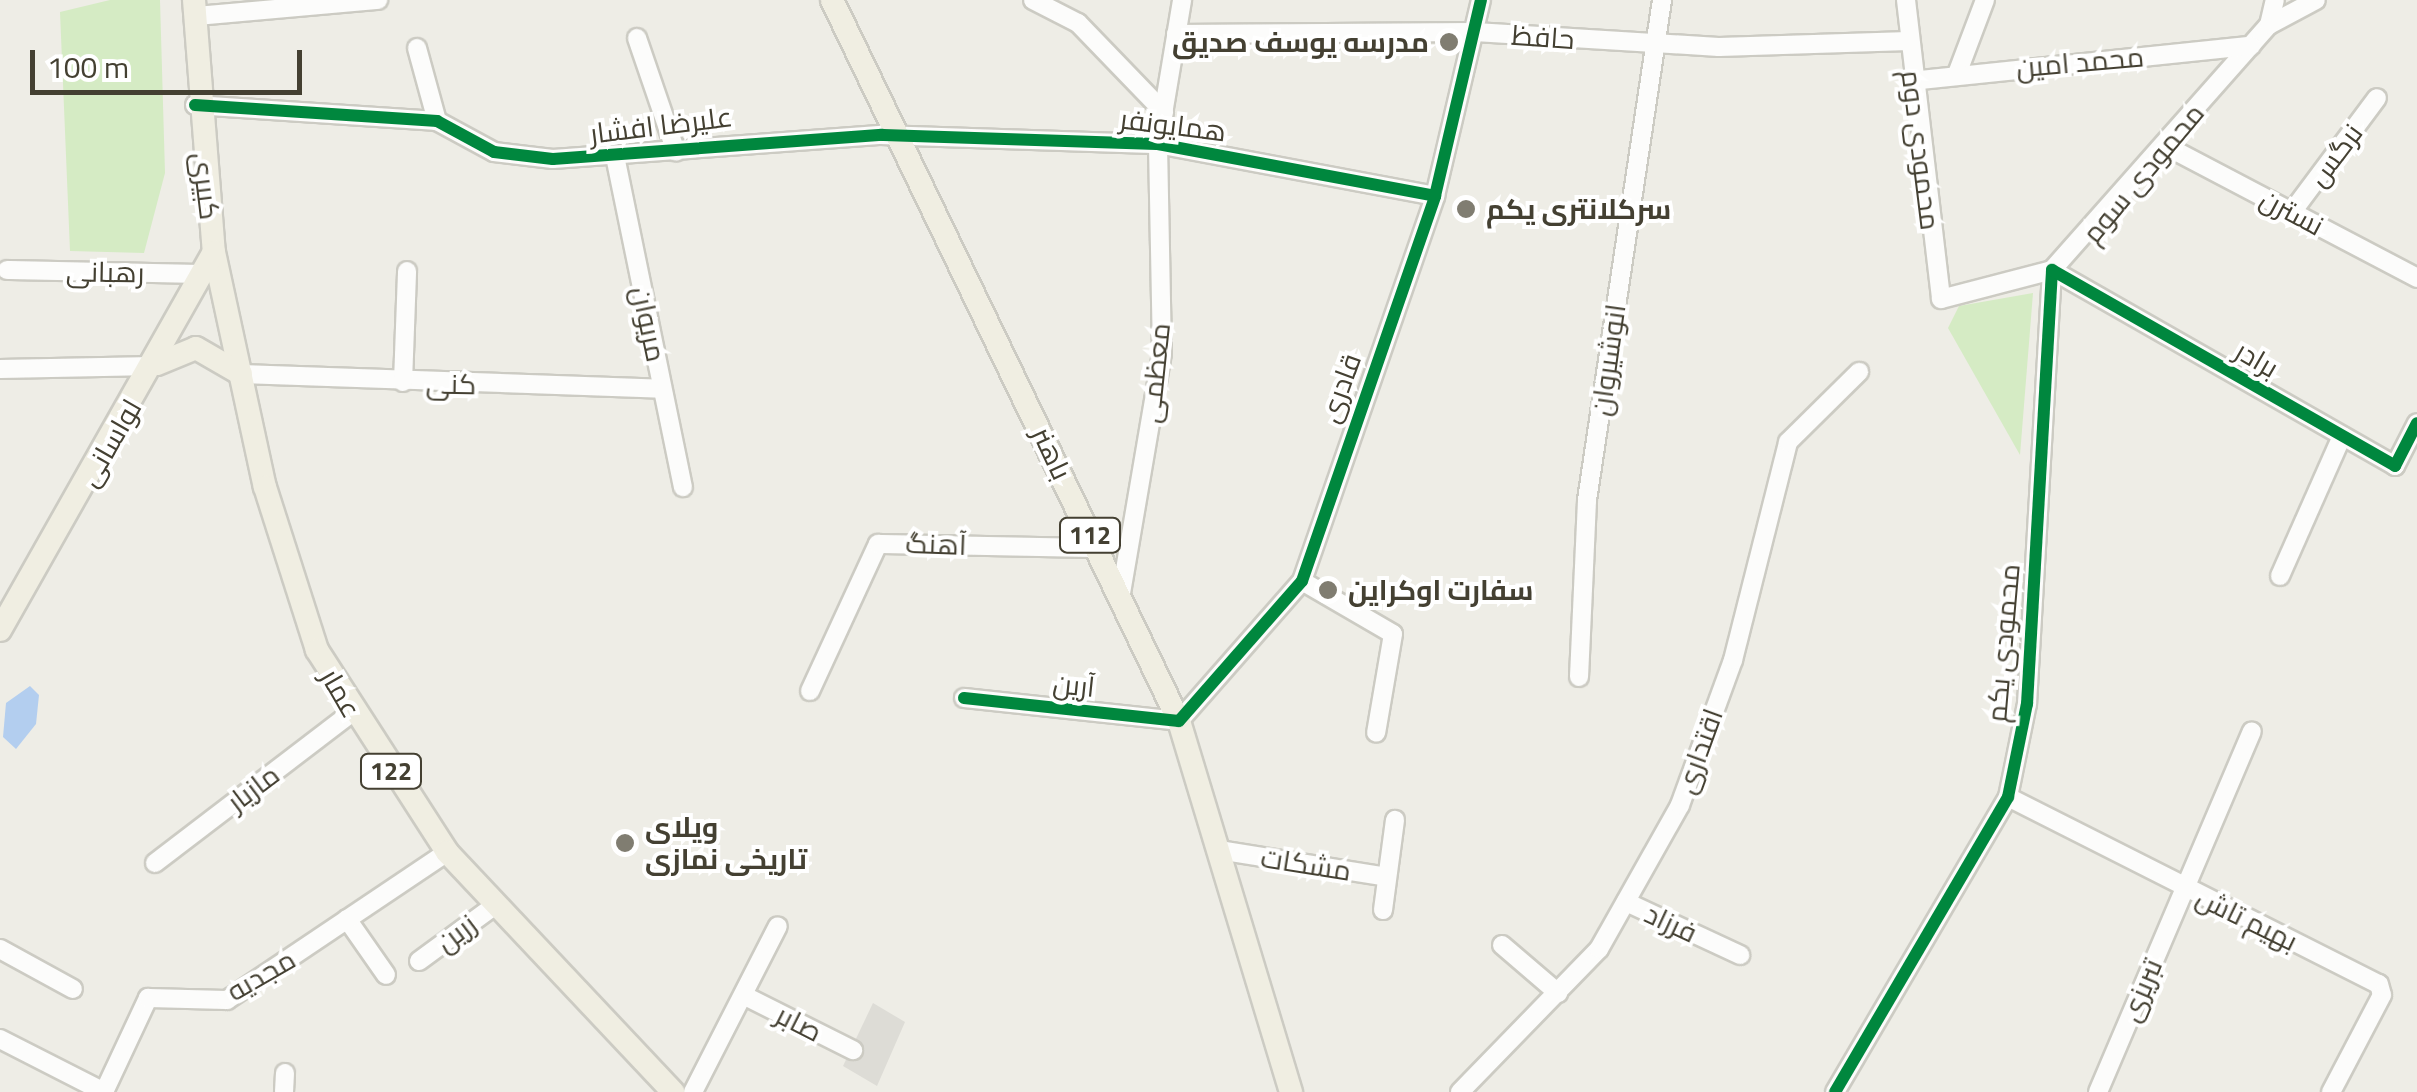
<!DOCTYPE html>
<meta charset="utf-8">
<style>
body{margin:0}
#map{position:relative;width:2417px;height:1092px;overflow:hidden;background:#eeede6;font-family:"Titillium Web",Cairo,sans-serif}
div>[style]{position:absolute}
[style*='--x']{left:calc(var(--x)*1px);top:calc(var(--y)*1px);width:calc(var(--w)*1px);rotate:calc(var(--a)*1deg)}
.green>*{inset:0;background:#d5ebc4}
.parking>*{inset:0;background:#dddcd6}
.water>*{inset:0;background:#b3ceef}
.roads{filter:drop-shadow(2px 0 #cccbc3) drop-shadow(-2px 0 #cccbc3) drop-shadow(0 2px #cccbc3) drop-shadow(0 -2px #cccbc3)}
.minor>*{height:18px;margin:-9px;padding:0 9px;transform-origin:9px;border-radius:9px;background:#fcfcfb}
.major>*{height:22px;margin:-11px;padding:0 11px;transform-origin:11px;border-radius:11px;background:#f0eee2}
.cycleway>*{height:12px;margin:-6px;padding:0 6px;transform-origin:6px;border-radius:6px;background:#00873e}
.dots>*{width:28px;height:28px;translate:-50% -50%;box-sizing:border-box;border:5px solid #fff;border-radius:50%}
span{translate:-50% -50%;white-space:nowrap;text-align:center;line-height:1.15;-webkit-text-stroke:8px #fff;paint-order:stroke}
.shield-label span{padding:2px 8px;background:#fff;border:2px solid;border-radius:8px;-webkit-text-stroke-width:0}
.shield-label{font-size:25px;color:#444032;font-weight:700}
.street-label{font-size:28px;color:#444032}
.poi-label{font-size:28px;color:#444032;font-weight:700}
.right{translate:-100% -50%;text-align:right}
.left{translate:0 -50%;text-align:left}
.scale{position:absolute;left:30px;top:50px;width:272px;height:45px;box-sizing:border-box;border:5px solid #444032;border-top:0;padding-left:12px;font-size:30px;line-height:35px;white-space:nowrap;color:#444032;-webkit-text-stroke:8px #fff;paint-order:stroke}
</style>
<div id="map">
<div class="green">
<div style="clip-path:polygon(110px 0,160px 0,165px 173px,144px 253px,70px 251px,60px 12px)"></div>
<div style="clip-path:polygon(2033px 293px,2020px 455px,1948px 328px,1959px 306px)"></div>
</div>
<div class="parking">
<div style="clip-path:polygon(873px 1003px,905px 1022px,877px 1086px,843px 1066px)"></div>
</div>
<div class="water">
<div style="clip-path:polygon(30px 686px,39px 695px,36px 724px,16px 749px,3px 737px,6px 703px)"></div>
</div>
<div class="roads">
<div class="minor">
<div style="--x:1033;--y:0;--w:51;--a:27.1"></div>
<div style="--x:1078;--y:23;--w:124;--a:46"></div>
<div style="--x:1906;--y:0;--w:301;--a:83.3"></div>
<div style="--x:1941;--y:299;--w:115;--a:-14.6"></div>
<div style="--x:2052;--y:270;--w:327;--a:-48.5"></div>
<div style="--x:2269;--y:25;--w:53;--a:-28"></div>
<div style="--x:197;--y:16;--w:182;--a:-5.1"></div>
<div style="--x:2269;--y:25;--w:26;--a:-77"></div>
<div style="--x:1176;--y:34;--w:299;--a:-0.4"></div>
<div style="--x:1475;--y:32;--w:244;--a:3.5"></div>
<div style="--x:1719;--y:47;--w:190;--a:-1.8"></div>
<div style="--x:637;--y:38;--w:120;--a:71.1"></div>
<div style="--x:417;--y:48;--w:76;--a:74.7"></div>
<div style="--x:1957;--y:74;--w:79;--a:-69.3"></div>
<div style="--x:1910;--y:81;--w:343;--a:-5.9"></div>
<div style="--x:195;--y:105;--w:243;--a:3.8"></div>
<div style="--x:437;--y:121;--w:65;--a:28.5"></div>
<div style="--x:494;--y:152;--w:59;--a:6.8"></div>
<div style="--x:553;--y:159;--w:330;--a:-4.2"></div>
<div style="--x:882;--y:135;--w:276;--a:1.9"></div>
<div style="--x:1158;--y:144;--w:282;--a:10.6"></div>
<div style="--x:2166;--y:146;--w:284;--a:27.7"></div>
<div style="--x:616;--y:161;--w:333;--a:78.4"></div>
<div style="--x:2292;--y:212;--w:142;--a:-53.3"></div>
<div style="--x:7;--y:270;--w:196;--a:1.2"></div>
<div style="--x:0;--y:369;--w:154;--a:-1.1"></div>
<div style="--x:241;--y:374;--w:421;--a:2"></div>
<div style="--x:403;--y:382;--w:111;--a:-87.9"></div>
<div style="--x:2280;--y:576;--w:153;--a:-66.1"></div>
<div style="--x:1302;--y:581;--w:105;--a:30.2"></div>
<div style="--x:1393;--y:634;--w:100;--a:99.7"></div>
<div style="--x:1120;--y:599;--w:250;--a:-80.3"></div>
<div style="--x:1162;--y:353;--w:209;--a:-91.1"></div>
<div style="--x:1158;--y:144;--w:146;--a:-80.5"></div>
<div style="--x:1579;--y:677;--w:177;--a:-87.4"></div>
<div style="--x:1587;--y:500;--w:506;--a:-81.47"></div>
<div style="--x:810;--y:691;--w:162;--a:-65.2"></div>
<div style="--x:878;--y:544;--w:218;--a:1.1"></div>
<div style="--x:964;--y:698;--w:216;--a:6.1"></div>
<div style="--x:1179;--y:721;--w:186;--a:-48.7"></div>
<div style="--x:1302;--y:581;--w:407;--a:-70.9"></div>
<div style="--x:1435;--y:196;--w:201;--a:-76.8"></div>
<div style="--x:2008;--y:797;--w:415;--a:26.8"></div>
<div style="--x:2379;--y:984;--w:11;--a:75"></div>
<div style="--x:2382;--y:995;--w:110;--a:117.7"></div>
<div style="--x:1225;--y:851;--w:164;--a:9.1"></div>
<div style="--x:155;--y:863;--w:247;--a:-37.4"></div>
<div style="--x:1626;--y:902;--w:126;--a:24.9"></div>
<div style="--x:1383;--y:910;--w:91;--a:-82.4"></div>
<div style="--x:347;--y:919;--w:68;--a:55.1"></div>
<div style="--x:1502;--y:945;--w:74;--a:40.6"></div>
<div style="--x:0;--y:949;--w:83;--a:28.7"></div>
<div style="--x:419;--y:961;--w:93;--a:-36.3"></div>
<div style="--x:745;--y:996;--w:121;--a:26.6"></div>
<div style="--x:0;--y:1039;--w:117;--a:27"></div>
<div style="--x:104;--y:1092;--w:104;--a:-64.9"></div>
<div style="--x:148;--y:998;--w:79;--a:1.5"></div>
<div style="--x:227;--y:1000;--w:265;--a:-33.9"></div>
<div style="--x:284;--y:1092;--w:19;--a:-87"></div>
<div style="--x:693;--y:1092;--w:186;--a:-62.9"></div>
<div style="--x:1460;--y:1092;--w:199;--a:-45.8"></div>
<div style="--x:1599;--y:949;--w:165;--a:-60.6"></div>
<div style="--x:1680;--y:805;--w:154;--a:-69.9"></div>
<div style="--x:1733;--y:660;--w:225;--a:-75.8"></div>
<div style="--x:1788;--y:442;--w:100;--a:-44.6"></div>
<div style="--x:1835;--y:1092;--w:342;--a:-59.6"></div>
<div style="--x:2008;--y:797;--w:95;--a:-78.5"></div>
<div style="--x:2027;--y:704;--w:435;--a:-86.7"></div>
<div style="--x:2052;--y:270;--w:395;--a:29.7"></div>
<div style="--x:2395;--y:466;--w:48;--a:-62.9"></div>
<div style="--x:2098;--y:1092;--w:392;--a:-66.9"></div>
</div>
<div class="major">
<div style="--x:194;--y:0;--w:253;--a:85.5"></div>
<div style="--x:214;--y:252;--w:240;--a:77.8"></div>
<div style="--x:265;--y:487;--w:171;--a:72.3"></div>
<div style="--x:317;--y:650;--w:240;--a:57.2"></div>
<div style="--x:447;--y:852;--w:330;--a:46.7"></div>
<div style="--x:832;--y:0;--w:800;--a:64.3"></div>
<div style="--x:1179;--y:721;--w:388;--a:73.2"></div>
<div style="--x:157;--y:364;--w:42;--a:-22.3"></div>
<div style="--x:196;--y:348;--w:52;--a:30"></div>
<div style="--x:0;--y:630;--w:434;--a:-60.5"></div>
</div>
</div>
<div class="cycleway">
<div style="--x:195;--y:105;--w:243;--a:3.8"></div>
<div style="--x:437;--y:121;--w:65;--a:28.5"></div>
<div style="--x:494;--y:152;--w:59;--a:6.8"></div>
<div style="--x:553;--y:159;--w:330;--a:-4.2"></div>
<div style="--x:882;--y:135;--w:276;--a:1.9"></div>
<div style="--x:1158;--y:144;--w:282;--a:10.6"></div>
<div style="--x:964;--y:698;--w:216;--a:6.1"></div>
<div style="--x:1179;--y:721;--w:186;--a:-48.7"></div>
<div style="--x:1302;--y:581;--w:407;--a:-70.9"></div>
<div style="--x:1435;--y:196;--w:201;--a:-76.8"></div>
<div style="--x:1835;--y:1092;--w:342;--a:-59.6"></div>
<div style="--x:2008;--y:797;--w:95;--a:-78.5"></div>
<div style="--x:2027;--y:704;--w:435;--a:-86.7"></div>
<div style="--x:2052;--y:270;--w:395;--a:29.7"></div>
<div style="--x:2395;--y:466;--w:48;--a:-62.9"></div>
</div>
<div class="dots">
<div style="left:1449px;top:42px;background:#807d71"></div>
<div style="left:1466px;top:209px;background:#807d71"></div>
<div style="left:1328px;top:590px;background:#807d71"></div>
<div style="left:625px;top:843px;background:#807d71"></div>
</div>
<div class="shield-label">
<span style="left:1090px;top:535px">112</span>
<span style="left:391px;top:771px">122</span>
</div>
<div class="street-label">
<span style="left:1543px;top:37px;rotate:4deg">حافظ</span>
<span style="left:2080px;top:62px;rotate:-5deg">محمد امین</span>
<span style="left:661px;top:125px;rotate:-7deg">علیرضا افشار</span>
<span style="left:1173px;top:125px;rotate:7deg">همایونفر</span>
<span style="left:1921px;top:150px;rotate:83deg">محمودی دوم</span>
<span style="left:2335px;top:155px;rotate:-53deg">نرگس</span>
<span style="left:2143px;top:173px;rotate:-50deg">محمودی سوم</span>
<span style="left:206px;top:186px;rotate:83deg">کبیری</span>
<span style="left:2292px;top:212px;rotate:28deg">نسترن</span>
<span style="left:105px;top:272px;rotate:1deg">رهبانی</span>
<span style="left:649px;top:324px;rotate:78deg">مریوان</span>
<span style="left:2257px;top:359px;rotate:30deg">برادر</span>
<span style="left:1608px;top:360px;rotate:-82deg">انوشیروان</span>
<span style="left:1155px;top:373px;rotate:-84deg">معظمی</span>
<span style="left:451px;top:384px;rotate:1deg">کنی</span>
<span style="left:1340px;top:388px;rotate:-70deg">قادری</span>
<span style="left:110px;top:443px;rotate:-60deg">لواسانی</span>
<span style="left:1052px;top:453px;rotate:65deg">باهنر</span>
<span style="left:936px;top:544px;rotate:2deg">آهنگ</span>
<span style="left:2003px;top:643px;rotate:-85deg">محمودی یکم</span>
<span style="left:1074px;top:685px;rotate:6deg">آرین</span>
<span style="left:341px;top:693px;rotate:60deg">عمار</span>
<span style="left:1699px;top:751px;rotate:-70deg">اقتداری</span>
<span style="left:253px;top:788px;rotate:-37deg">مازیار</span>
<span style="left:1306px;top:864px;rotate:9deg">مشکات</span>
<span style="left:2247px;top:919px;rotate:26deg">بهیم تاش</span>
<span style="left:1671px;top:923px;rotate:25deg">فرزاد</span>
<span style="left:456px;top:933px;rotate:-37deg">زرین</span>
<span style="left:261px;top:975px;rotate:-30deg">مجدیه</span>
<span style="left:2141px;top:990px;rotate:-67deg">تبریزی</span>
<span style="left:799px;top:1023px;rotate:27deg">صابر</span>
</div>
<div class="poi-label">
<span class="right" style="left:1429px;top:42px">مدرسه یوسف صدیق</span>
<span class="left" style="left:1486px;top:209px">سرکلانتری یکم</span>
<span class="left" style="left:1348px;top:590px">سفارت اوکراین</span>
<span class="left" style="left:645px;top:843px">ویلای<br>تاریخی نمازی</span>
</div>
<div class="scale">100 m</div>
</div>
